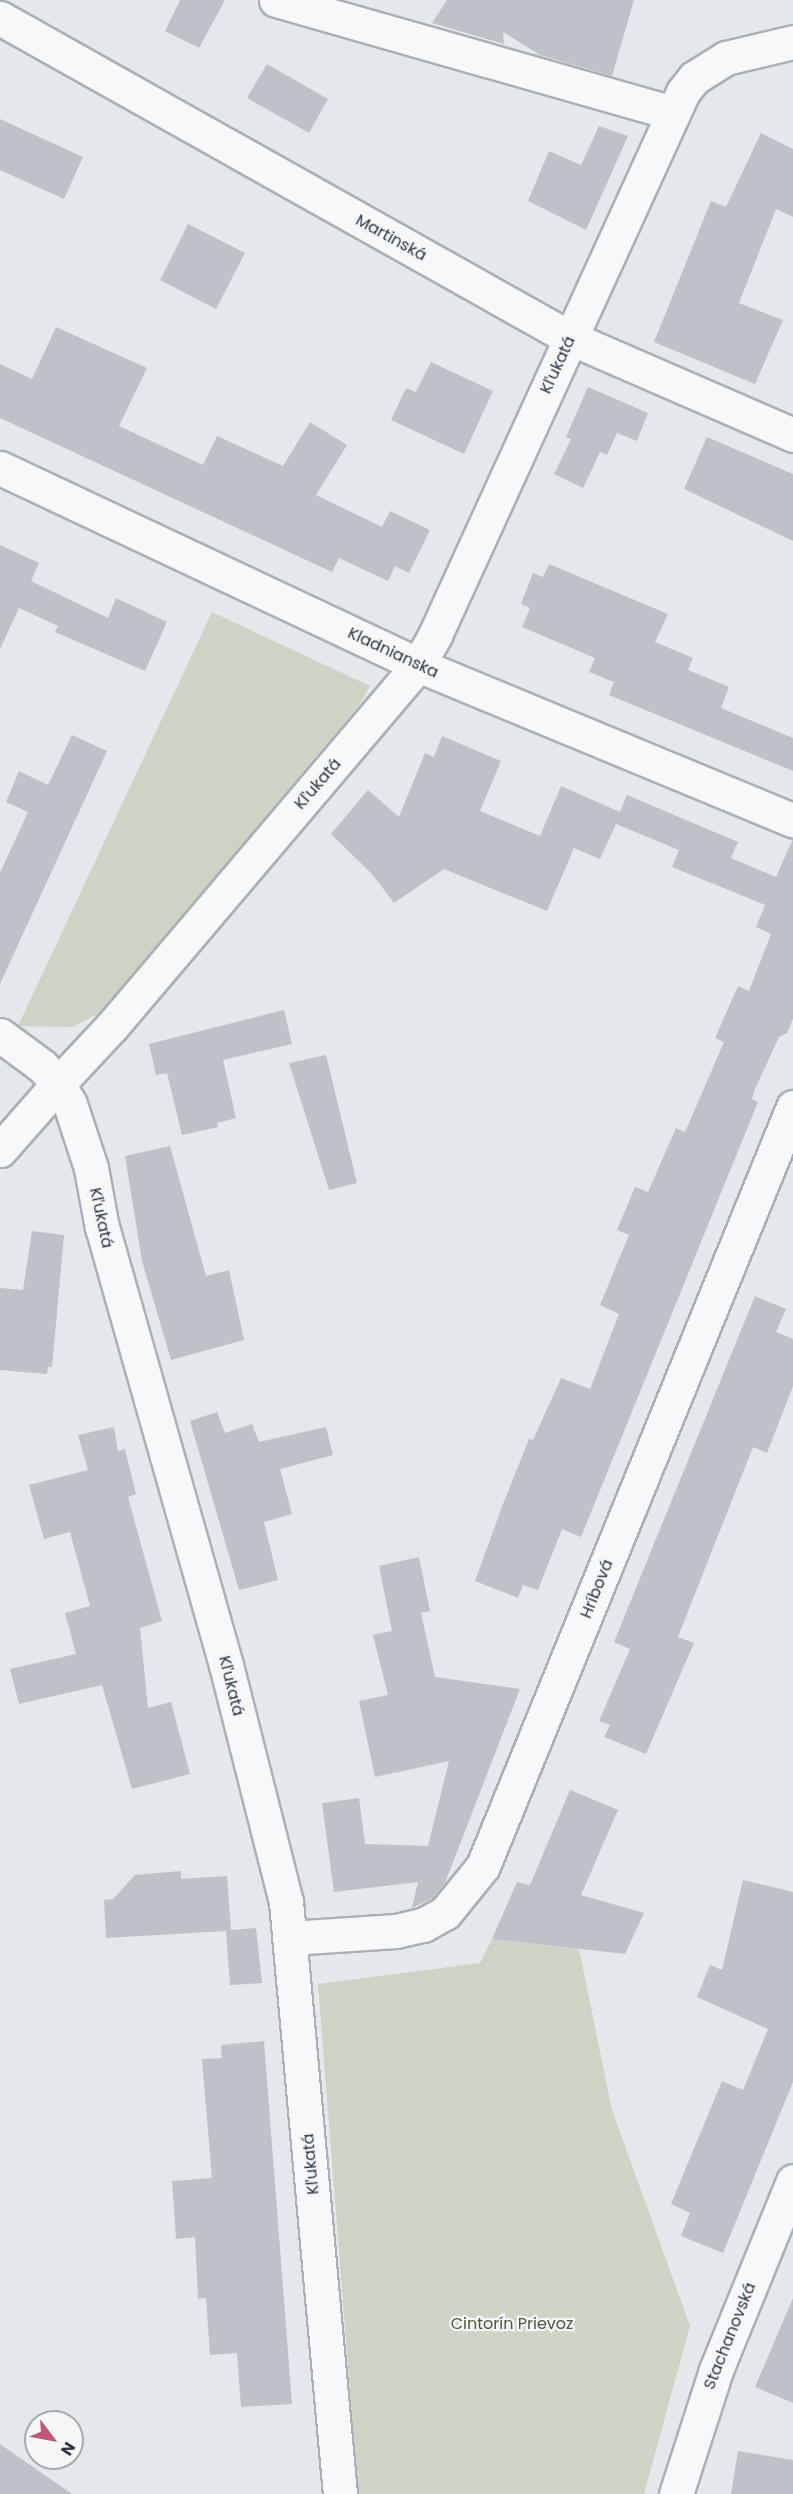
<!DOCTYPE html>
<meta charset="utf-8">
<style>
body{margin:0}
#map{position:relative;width:793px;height:2494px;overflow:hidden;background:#e4e8eb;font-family:Poppins,sans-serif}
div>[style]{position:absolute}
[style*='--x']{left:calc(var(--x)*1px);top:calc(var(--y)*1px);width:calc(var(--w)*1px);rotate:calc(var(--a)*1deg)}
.green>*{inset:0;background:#ccd4c6}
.building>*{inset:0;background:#bcc2c7}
.roads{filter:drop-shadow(2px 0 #aab0b5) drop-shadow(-2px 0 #aab0b5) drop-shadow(0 2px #aab0b5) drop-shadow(0 -2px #aab0b5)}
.street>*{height:33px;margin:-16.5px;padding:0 16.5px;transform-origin:16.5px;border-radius:16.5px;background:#f7f8f9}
span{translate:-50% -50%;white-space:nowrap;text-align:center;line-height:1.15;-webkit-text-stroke:4.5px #f4f6f8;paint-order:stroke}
.street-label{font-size:16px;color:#2e3842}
.park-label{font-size:16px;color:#475c3c}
.north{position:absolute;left:24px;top:2410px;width:60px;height:60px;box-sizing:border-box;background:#f4f6f8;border:2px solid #a5aaaf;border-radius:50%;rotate:122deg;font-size:16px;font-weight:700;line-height:24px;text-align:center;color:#2e3842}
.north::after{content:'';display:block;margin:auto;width:21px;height:27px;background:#c25776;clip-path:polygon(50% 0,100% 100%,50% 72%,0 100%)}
</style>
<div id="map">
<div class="green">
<div style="clip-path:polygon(212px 612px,370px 686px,360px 704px,103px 1011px,73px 1027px,18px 1026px)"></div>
<div style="clip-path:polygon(492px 1939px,579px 1949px,612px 2110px,690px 2326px,644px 2494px,358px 2494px,318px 1984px,480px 1963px)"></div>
</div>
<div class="building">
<div style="clip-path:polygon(180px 0,225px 0,199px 48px,165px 31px)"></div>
<div style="clip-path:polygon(447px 0,634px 0,612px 76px,540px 55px,503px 32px,504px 44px,432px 23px)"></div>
<div style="clip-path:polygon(267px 64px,328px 99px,309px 133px,247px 98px)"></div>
<div style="clip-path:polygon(0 119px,83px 157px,64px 199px,0 170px)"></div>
<div style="clip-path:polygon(599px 126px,628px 136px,586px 230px,528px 201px,549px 151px,581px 165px)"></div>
<div style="clip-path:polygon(761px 133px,793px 149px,793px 217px,776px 209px,739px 303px,783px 320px,755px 384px,654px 342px,711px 201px,726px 207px)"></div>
<div style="clip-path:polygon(188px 224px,245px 253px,216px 309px,160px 280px)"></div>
<div style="clip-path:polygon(56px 327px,147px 368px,119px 426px,203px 465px,217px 436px,283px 466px,310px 422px,347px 445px,316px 495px,382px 527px,390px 511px,430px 530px,409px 573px,395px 566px,388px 581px,339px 558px,332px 572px,0 418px,0 364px,32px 379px)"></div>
<div style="clip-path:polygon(431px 362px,493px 391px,464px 454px,391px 420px,406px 388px,416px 392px)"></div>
<div style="clip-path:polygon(588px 387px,648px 413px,637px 441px,617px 433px,607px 455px,600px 452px,583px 488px,554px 474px,571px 439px,566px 437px)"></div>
<div style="clip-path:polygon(707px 437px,793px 474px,793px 541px,684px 489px)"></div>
<div style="clip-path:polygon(0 545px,39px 563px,31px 581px,108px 618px,116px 598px,167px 622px,145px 671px,55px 632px,58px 626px,19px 608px,0 649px)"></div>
<div style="clip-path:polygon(549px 564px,668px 614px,655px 642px,693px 658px,688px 670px,729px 687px,721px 708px,793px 738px,793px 771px,609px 695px,614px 682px,589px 672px,595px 658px,522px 627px,530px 608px,521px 604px,533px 573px,543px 577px)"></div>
<div style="clip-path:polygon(72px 735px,107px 751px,0 984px,0 873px,28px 812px,6px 802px,19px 771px,48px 785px)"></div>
<div style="clip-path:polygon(442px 736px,501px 761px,480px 811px,540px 836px,561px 786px,620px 812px,627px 795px,738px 842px,731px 858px,776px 877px,793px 839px,793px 1019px,787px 1033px,779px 1037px,755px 1089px,752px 1099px,758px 1102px,581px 1537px,562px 1529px,538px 1590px,523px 1585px,518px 1598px,475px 1581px,503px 1504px,529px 1439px,533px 1440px,561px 1378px,590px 1389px,619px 1314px,600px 1305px,629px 1235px,617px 1230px,635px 1187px,648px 1192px,676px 1128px,685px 1132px,724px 1042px,715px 1038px,738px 986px,749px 991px,771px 934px,756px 927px,765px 905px,672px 867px,679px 850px,616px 824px,600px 859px,574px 848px,547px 911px,444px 869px,394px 903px,372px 874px,331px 834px,368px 790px,399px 817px,425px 753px,434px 757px)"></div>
<div style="clip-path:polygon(284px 1010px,292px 1044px,223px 1060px,236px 1118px,217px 1123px,218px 1127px,182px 1135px,167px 1073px,156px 1075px,149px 1044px)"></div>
<div style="clip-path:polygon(326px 1055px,357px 1183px,329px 1190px,289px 1063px)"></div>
<div style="clip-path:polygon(170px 1146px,206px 1276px,229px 1270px,244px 1340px,171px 1360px,142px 1261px,125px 1156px)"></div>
<div style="clip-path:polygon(32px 1231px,64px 1235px,52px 1367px,48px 1367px,47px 1374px,0 1370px,0 1288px,23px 1290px)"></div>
<div style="clip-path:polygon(755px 1296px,786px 1309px,776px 1332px,793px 1339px,793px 1386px,767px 1453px,753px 1447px,678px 1637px,694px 1643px,646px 1754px,604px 1737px,610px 1725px,599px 1721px,630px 1649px,614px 1642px)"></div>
<div style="clip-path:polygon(217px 1412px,225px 1433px,252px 1424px,259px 1442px,326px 1427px,333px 1455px,280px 1469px,292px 1514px,264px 1522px,278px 1580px,239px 1590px,190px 1421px)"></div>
<div style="clip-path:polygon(114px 1427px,118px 1451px,125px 1449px,136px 1494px,128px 1497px,162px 1621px,140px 1628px,148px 1708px,171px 1702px,190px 1774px,132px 1789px,102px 1685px,19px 1704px,10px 1669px,76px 1654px,65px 1613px,90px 1606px,70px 1532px,44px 1539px,29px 1485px,88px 1470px,78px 1435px)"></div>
<div style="clip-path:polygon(419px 1557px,430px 1611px,421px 1613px,435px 1677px,520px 1689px,445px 1883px,433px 1898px,412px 1908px,418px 1882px,334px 1892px,322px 1803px,359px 1798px,365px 1844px,428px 1846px,449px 1761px,375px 1777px,359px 1701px,388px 1695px,373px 1635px,392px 1631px,379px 1566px)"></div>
<div style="clip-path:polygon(570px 1790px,618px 1810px,581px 1895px,644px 1913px,625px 1954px,492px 1939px,517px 1882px,530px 1885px)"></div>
<div style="clip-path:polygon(181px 1871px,181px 1879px,227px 1876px,231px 1930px,256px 1928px,262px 1983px,230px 1985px,226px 1931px,106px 1938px,104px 1900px,113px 1899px,135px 1875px)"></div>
<div style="clip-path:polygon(743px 1880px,793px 1892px,793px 2082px,723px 2253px,681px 2236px,690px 2213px,671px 2204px,722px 2081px,743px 2090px,768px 2029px,697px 1997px,710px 1965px,722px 1970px)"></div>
<div style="clip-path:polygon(264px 2041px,292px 2404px,241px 2407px,237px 2353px,210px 2355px,206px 2298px,198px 2299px,195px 2237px,176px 2239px,172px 2181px,212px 2178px,202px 2059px,222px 2058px,221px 2045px)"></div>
<div style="clip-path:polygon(793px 2298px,793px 2403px,755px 2387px)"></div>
<div style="clip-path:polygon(0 2444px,72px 2494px,0 2494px)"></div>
<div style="clip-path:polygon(738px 2451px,793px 2460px,793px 2494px,731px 2494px)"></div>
</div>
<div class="roads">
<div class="street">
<div style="--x:276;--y:0;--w:413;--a:15.9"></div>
<div style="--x:0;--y:18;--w:654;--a:29.31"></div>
<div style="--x:570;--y:338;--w:243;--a:23.5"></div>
<div style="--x:0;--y:468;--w:462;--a:25.2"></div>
<div style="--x:418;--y:665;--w:406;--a:22.5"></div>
<div style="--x:0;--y:1035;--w:52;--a:36.4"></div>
<div style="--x:42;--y:1066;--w:24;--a:48"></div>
<div style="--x:58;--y:1084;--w:88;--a:131.3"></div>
<div style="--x:290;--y:1938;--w:106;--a:-3.8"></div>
<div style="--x:396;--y:1931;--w:28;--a:-13"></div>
<div style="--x:423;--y:1925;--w:25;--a:-29"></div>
<div style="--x:445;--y:1913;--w:60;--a:-51"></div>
<div style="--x:483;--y:1866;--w:820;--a:-67.78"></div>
<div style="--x:340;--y:2494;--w:594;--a:-95.21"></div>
<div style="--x:286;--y:1902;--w:244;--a:-104.2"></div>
<div style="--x:226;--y:1665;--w:454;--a:-105.8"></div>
<div style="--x:102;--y:1228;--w:61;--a:-100.4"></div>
<div style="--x:91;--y:1168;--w:67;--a:-108.2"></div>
<div style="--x:70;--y:1104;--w:23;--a:-121"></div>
<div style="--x:58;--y:1084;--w:81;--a:-47"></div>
<div style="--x:113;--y:1025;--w:472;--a:-49.7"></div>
<div style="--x:418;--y:665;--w:34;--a:-60"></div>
<div style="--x:435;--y:635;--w:597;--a:-65.45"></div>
<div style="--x:683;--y:92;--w:18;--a:-52"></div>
<div style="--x:694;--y:78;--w:38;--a:-32"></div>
<div style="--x:726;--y:58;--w:69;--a:-13.4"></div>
<div style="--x:676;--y:2494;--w:130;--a:-72.1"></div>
<div style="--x:716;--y:2370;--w:204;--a:-67.8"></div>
</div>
</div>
<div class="street-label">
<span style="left:391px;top:238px;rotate:29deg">Martinská</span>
<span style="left:558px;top:365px;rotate:-65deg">Kľukatá</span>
<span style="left:393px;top:653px;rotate:25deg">Kladnianska</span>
<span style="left:318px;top:784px;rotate:-49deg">Kľukatá</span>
<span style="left:101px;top:1218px;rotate:78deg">Kľukatá</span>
<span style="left:597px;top:1589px;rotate:-68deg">Hríbová</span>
<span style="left:231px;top:1686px;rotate:76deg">Kľukatá</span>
<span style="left:311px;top:2164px;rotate:-95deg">Kľukatá</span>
<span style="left:730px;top:2336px;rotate:-68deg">Stachanovská</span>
</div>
<div class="park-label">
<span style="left:512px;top:2324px">Cintorín Prievoz</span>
</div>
<div class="north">N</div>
</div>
